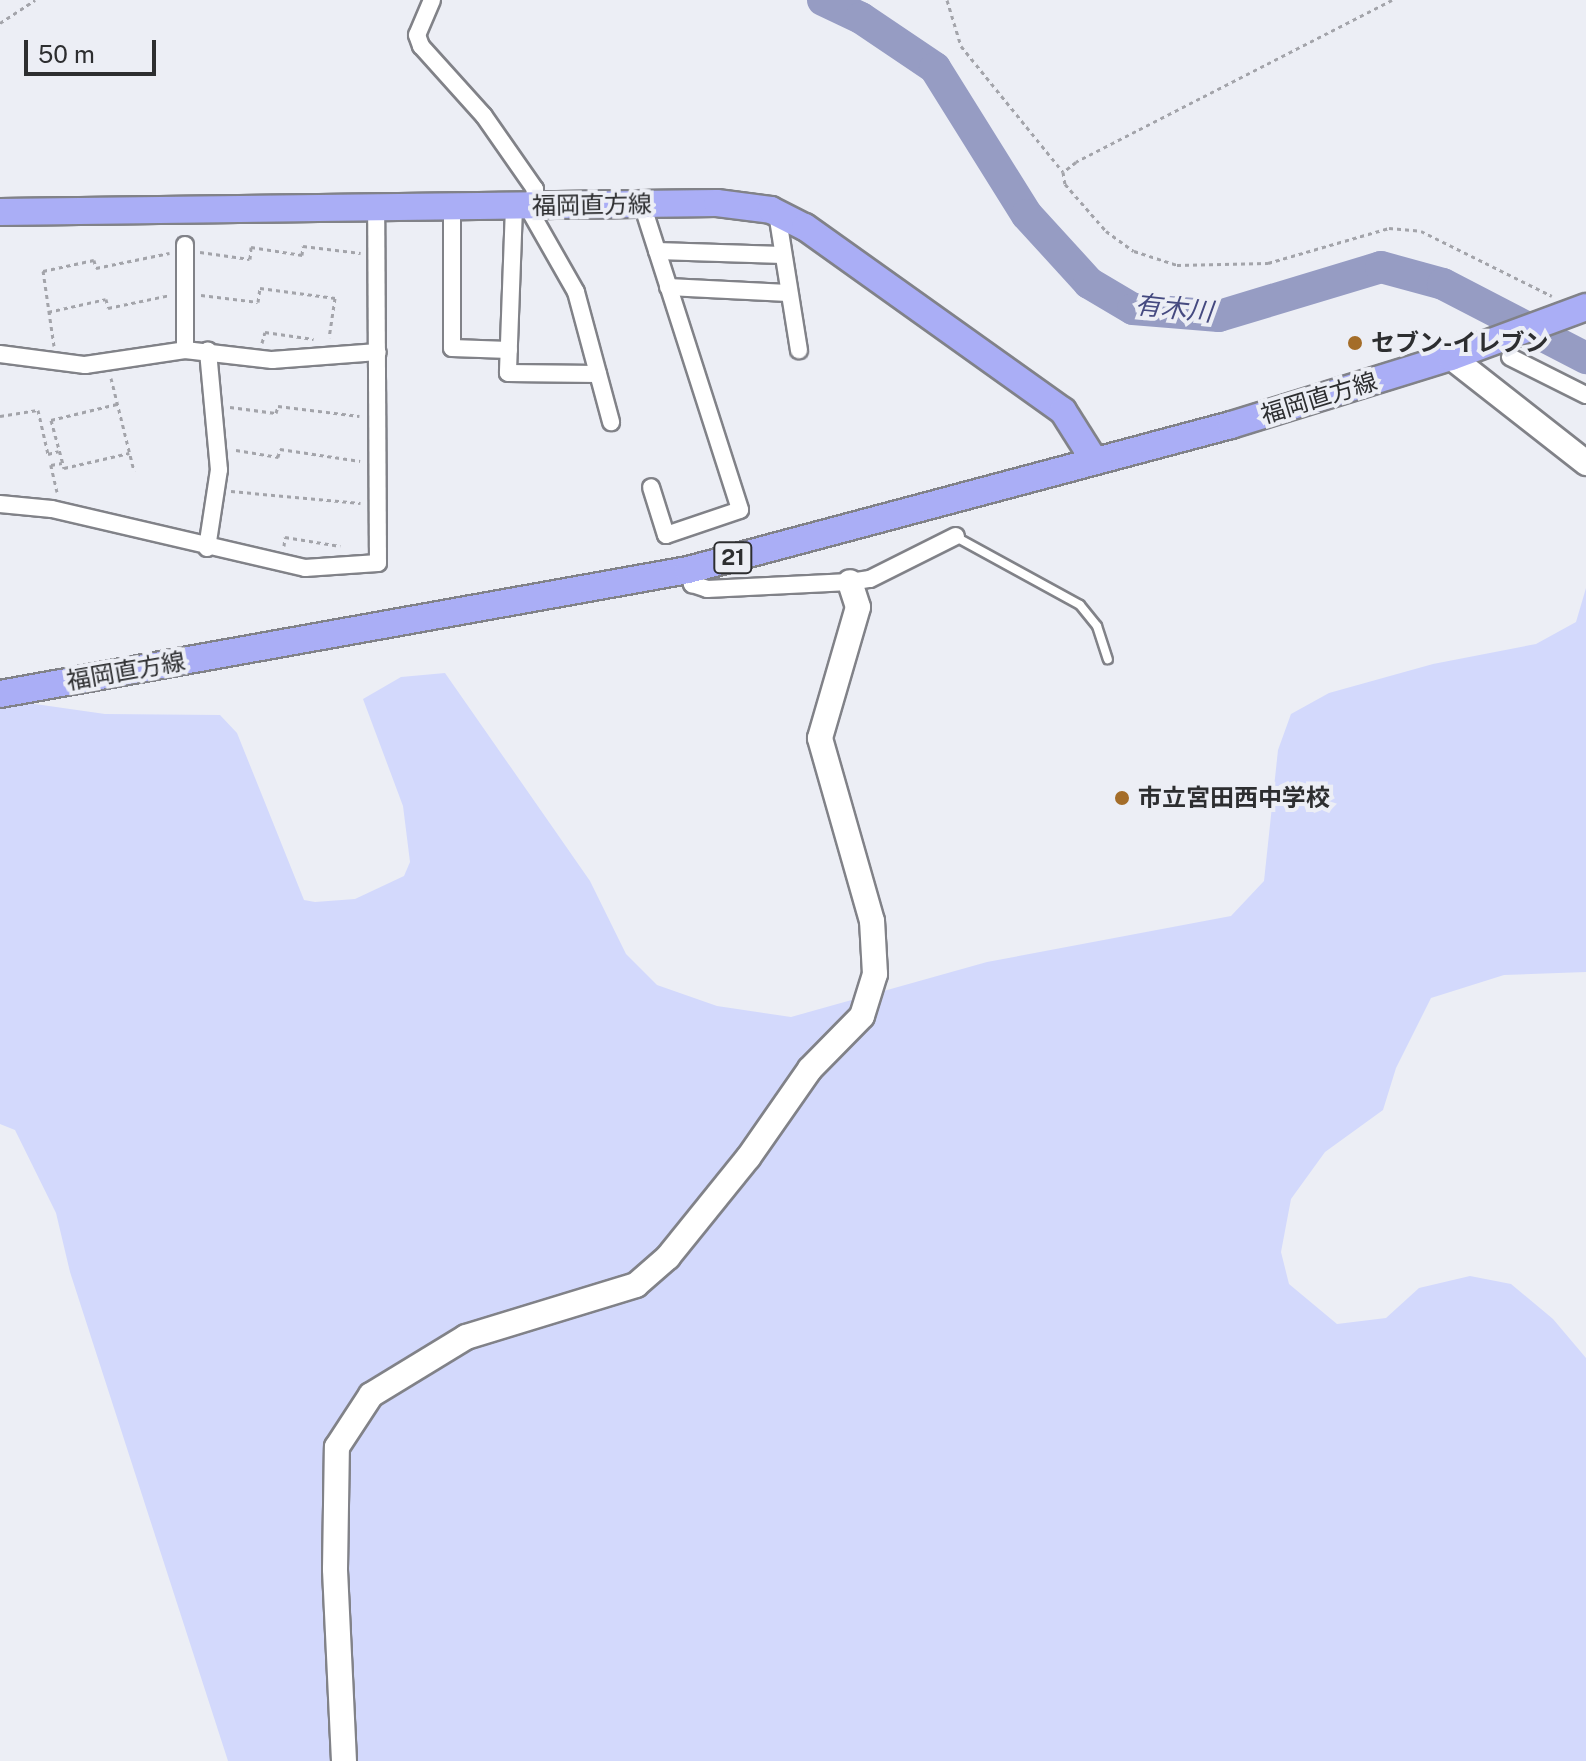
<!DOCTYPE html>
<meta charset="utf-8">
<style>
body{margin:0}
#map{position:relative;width:1586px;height:1761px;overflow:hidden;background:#eceef5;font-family:"Public Sans","Noto Sans JP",sans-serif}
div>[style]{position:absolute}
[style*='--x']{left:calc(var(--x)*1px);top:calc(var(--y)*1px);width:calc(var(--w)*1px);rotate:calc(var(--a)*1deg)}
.green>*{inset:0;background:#d3d9fc}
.river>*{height:32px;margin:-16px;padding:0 16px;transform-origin:16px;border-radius:16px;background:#969cc3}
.path>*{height:3px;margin-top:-1.5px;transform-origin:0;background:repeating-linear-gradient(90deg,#a3a4aa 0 4px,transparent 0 8px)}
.roads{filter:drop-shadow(2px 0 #818288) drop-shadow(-2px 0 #818288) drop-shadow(0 2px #818288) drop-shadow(0 -2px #818288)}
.lane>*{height:8px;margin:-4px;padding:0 4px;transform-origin:4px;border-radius:4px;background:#fff}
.street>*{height:16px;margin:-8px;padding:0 8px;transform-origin:8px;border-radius:8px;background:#fff}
.secondary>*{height:24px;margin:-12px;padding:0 12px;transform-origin:12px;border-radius:12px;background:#fff}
.primary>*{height:26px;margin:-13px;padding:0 13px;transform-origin:13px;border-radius:13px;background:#aaaef6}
.dots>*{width:22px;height:22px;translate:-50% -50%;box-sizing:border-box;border:4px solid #eceef5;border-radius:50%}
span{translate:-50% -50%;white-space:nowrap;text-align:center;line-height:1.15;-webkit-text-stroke:8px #eceef5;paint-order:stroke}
.shield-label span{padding:2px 6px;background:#eceef5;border:2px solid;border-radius:6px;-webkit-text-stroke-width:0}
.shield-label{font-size:22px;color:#2d2e30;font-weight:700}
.street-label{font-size:24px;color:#2d2e30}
.poi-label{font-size:24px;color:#2d2e30;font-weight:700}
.left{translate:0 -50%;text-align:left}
.water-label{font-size:26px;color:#454a80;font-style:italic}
.scale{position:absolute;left:24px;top:40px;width:132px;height:36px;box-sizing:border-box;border:4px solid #2d2e30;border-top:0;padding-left:10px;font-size:24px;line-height:28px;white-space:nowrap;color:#2d2e30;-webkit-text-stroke:6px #eceef5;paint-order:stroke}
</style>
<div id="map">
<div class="green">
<div style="clip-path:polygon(1586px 588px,1586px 972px,1504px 975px,1431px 998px,1396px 1068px,1383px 1110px,1325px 1152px,1291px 1199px,1281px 1252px,1289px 1284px,1337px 1324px,1386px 1318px,1419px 1288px,1470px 1276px,1511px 1284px,1553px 1319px,1586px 1358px,1586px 1761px,228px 1761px,70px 1272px,56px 1213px,15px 1130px,0 1124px,0 699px,105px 714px,220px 715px,237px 733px,304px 900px,315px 902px,355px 899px,404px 876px,410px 862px,403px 806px,363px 699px,401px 677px,445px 673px,590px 881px,626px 954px,657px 985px,717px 1006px,791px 1017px,987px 962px,1231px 916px,1264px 881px,1278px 750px,1291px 714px,1329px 693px,1433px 664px,1536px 644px,1576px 622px)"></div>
</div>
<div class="river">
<div style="--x:823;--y:0;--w:42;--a:25.3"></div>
<div style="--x:861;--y:18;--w:89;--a:34"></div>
<div style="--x:935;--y:68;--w:173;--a:58"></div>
<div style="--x:1027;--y:215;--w:92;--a:47.6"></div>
<div style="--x:1089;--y:283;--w:51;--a:30.6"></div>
<div style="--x:1133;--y:309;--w:86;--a:4.7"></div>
<div style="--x:1219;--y:316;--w:169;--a:-16.8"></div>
<div style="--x:1381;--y:267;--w:64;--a:15.3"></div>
<div style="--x:1443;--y:284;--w:161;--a:27.4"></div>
</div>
<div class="path">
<div style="--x:947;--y:0;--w:48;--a:73.1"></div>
<div style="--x:961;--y:46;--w:162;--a:51"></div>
<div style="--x:1392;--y:0;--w:355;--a:152.9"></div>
<div style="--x:1076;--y:162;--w:16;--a:142"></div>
<div style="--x:1063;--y:172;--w:12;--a:81"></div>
<div style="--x:1065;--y:184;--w:62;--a:48.9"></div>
<div style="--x:1106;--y:231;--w:34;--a:36"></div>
<div style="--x:1134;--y:251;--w:45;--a:18"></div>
<div style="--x:1177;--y:265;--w:91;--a:-1.3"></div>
<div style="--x:1268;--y:263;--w:126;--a:-16.1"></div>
<div style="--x:1389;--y:228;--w:32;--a:5"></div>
<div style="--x:1421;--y:231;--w:146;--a:26.4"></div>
<div style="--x:0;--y:23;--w:42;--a:-33.3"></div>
<div style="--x:200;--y:252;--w:50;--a:8"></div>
<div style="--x:250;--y:259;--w:12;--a:-85"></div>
<div style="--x:251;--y:247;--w:52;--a:8.9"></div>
<div style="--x:302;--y:255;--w:9;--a:-84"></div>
<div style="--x:303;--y:246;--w:58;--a:6.9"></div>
<div style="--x:201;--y:295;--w:57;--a:7"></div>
<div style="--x:258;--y:302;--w:14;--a:-82"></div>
<div style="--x:260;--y:288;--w:76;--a:7.6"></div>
<div style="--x:335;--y:298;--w:40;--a:98.5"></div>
<div style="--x:48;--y:312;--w:59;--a:-12.6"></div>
<div style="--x:106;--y:299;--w:9;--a:77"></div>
<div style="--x:108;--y:308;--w:63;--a:-11.8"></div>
<div style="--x:262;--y:343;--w:11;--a:-75"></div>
<div style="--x:265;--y:332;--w:49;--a:8.3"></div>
<div style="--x:54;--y:346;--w:76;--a:-98.3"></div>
<div style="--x:43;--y:271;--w:52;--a:-12.2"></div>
<div style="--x:94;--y:260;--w:8;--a:76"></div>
<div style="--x:96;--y:268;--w:75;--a:-11.6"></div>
<div style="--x:111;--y:378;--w:96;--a:76.1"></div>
<div style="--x:117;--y:404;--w:68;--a:166.4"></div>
<div style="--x:51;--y:420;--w:50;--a:74.8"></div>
<div style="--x:64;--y:468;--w:67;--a:-13"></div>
<div style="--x:230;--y:407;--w:46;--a:7.4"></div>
<div style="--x:276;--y:413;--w:7;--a:-74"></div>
<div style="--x:278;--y:406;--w:82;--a:7"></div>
<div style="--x:0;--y:416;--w:38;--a:-9"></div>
<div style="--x:38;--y:410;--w:45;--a:77.2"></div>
<div style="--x:48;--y:454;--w:11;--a:-15"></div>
<div style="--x:236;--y:450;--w:43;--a:9.5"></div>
<div style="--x:278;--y:457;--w:8;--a:-76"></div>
<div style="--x:280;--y:449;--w:81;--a:8.5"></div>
<div style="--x:231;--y:491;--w:130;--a:5.3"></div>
<div style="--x:57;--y:492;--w:28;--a:-103"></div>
<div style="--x:51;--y:465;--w:11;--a:-10"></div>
<div style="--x:284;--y:546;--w:9;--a:-84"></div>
<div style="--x:285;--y:537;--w:56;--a:9.3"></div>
</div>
<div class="roads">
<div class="lane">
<div style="--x:956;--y:537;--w:141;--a:28.7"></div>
<div style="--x:1080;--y:605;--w:27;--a:51"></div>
<div style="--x:1097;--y:626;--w:35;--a:72"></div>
</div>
<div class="street">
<div style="--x:432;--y:0;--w:38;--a:113"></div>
<div style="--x:417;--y:35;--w:12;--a:70"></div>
<div style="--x:421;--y:46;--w:94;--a:48"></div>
<div style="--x:484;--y:116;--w:89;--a:55.1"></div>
<div style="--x:535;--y:189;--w:17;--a:97"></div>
<div style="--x:642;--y:204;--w:321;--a:72.2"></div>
<div style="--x:740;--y:510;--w:78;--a:161.3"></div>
<div style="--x:666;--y:535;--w:50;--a:-107.4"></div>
<div style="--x:527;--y:206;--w:99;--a:60.3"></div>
<div style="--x:576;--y:292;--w:135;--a:74.9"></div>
<div style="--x:514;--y:207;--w:166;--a:92.1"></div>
<div style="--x:508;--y:373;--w:90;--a:0.6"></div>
<div style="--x:452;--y:208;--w:140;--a:90"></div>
<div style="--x:452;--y:348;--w:57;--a:2"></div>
<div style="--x:777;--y:213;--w:139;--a:80.9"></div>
<div style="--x:657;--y:251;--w:126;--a:1.8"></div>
<div style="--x:668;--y:287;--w:120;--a:2.9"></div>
<div style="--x:185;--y:350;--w:105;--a:-90"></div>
<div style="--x:0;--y:354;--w:86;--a:7.4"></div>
<div style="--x:85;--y:365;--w:101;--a:-8.5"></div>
<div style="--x:185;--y:350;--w:88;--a:6.6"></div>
<div style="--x:272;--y:360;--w:106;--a:-4.3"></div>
<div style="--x:1510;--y:357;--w:85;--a:26.6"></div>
<div style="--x:0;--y:504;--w:52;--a:5.5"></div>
<div style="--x:52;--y:509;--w:260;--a:13.1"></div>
<div style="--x:305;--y:568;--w:73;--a:-3.9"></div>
<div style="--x:378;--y:563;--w:353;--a:-90.3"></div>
<div style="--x:207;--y:548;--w:79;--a:-81.3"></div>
<div style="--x:219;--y:470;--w:120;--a:-95.3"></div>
<div style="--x:688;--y:570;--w:15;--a:74"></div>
<div style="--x:692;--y:584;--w:16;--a:18"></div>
<div style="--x:707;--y:589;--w:143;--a:-2.8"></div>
<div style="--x:850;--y:582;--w:20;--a:-9"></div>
<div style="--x:870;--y:579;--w:96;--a:-26.6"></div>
</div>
<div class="secondary">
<div style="--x:1451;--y:357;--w:172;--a:38.1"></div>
<div style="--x:344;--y:1761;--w:192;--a:-92.7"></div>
<div style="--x:335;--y:1569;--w:122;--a:-89.1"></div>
<div style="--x:337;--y:1447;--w:62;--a:-56.8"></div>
<div style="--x:371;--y:1395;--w:111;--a:-31.4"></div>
<div style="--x:466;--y:1337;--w:178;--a:-17"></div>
<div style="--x:636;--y:1285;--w:43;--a:-41.2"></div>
<div style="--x:668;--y:1257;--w:127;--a:-51.1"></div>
<div style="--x:748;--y:1158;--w:108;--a:-55.1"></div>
<div style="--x:810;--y:1069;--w:74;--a:-45.5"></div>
<div style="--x:862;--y:1016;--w:44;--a:-72.8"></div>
<div style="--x:875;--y:974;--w:53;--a:-93.2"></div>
<div style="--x:872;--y:921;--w:190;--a:-105.9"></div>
<div style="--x:820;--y:738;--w:136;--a:-73.8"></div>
<div style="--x:858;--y:607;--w:26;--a:-108"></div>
</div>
<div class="primary">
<div style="--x:0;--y:212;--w:717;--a:-0.72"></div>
<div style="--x:717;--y:203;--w:54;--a:7.4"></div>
<div style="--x:771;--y:210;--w:38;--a:27"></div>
<div style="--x:805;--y:227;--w:317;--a:35.5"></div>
<div style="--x:1063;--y:411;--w:58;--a:57.7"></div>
<div style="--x:0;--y:694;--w:699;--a:-10.22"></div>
<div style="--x:688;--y:570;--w:562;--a:-14.95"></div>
<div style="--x:1231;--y:425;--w:230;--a:-17.2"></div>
<div style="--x:1451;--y:357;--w:144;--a:-20.3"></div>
</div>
</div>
<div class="dots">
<div style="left:1355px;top:343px;background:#a46d29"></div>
<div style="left:1122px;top:798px;background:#a46d29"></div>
</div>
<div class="shield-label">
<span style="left:733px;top:558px">21</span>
</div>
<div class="street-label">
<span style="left:592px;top:205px;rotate:-1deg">福岡直方線</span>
<span style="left:1319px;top:398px;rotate:-17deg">福岡直方線</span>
<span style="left:126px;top:671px;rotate:-10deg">福岡直方線</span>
</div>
<div class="poi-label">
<span class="left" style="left:1371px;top:343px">セブン-イレブン</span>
<span class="left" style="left:1138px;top:798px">市立宮田西中学校</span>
</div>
<div class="water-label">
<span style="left:1174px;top:308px;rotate:6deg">有木川</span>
</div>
<div class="scale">50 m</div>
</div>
